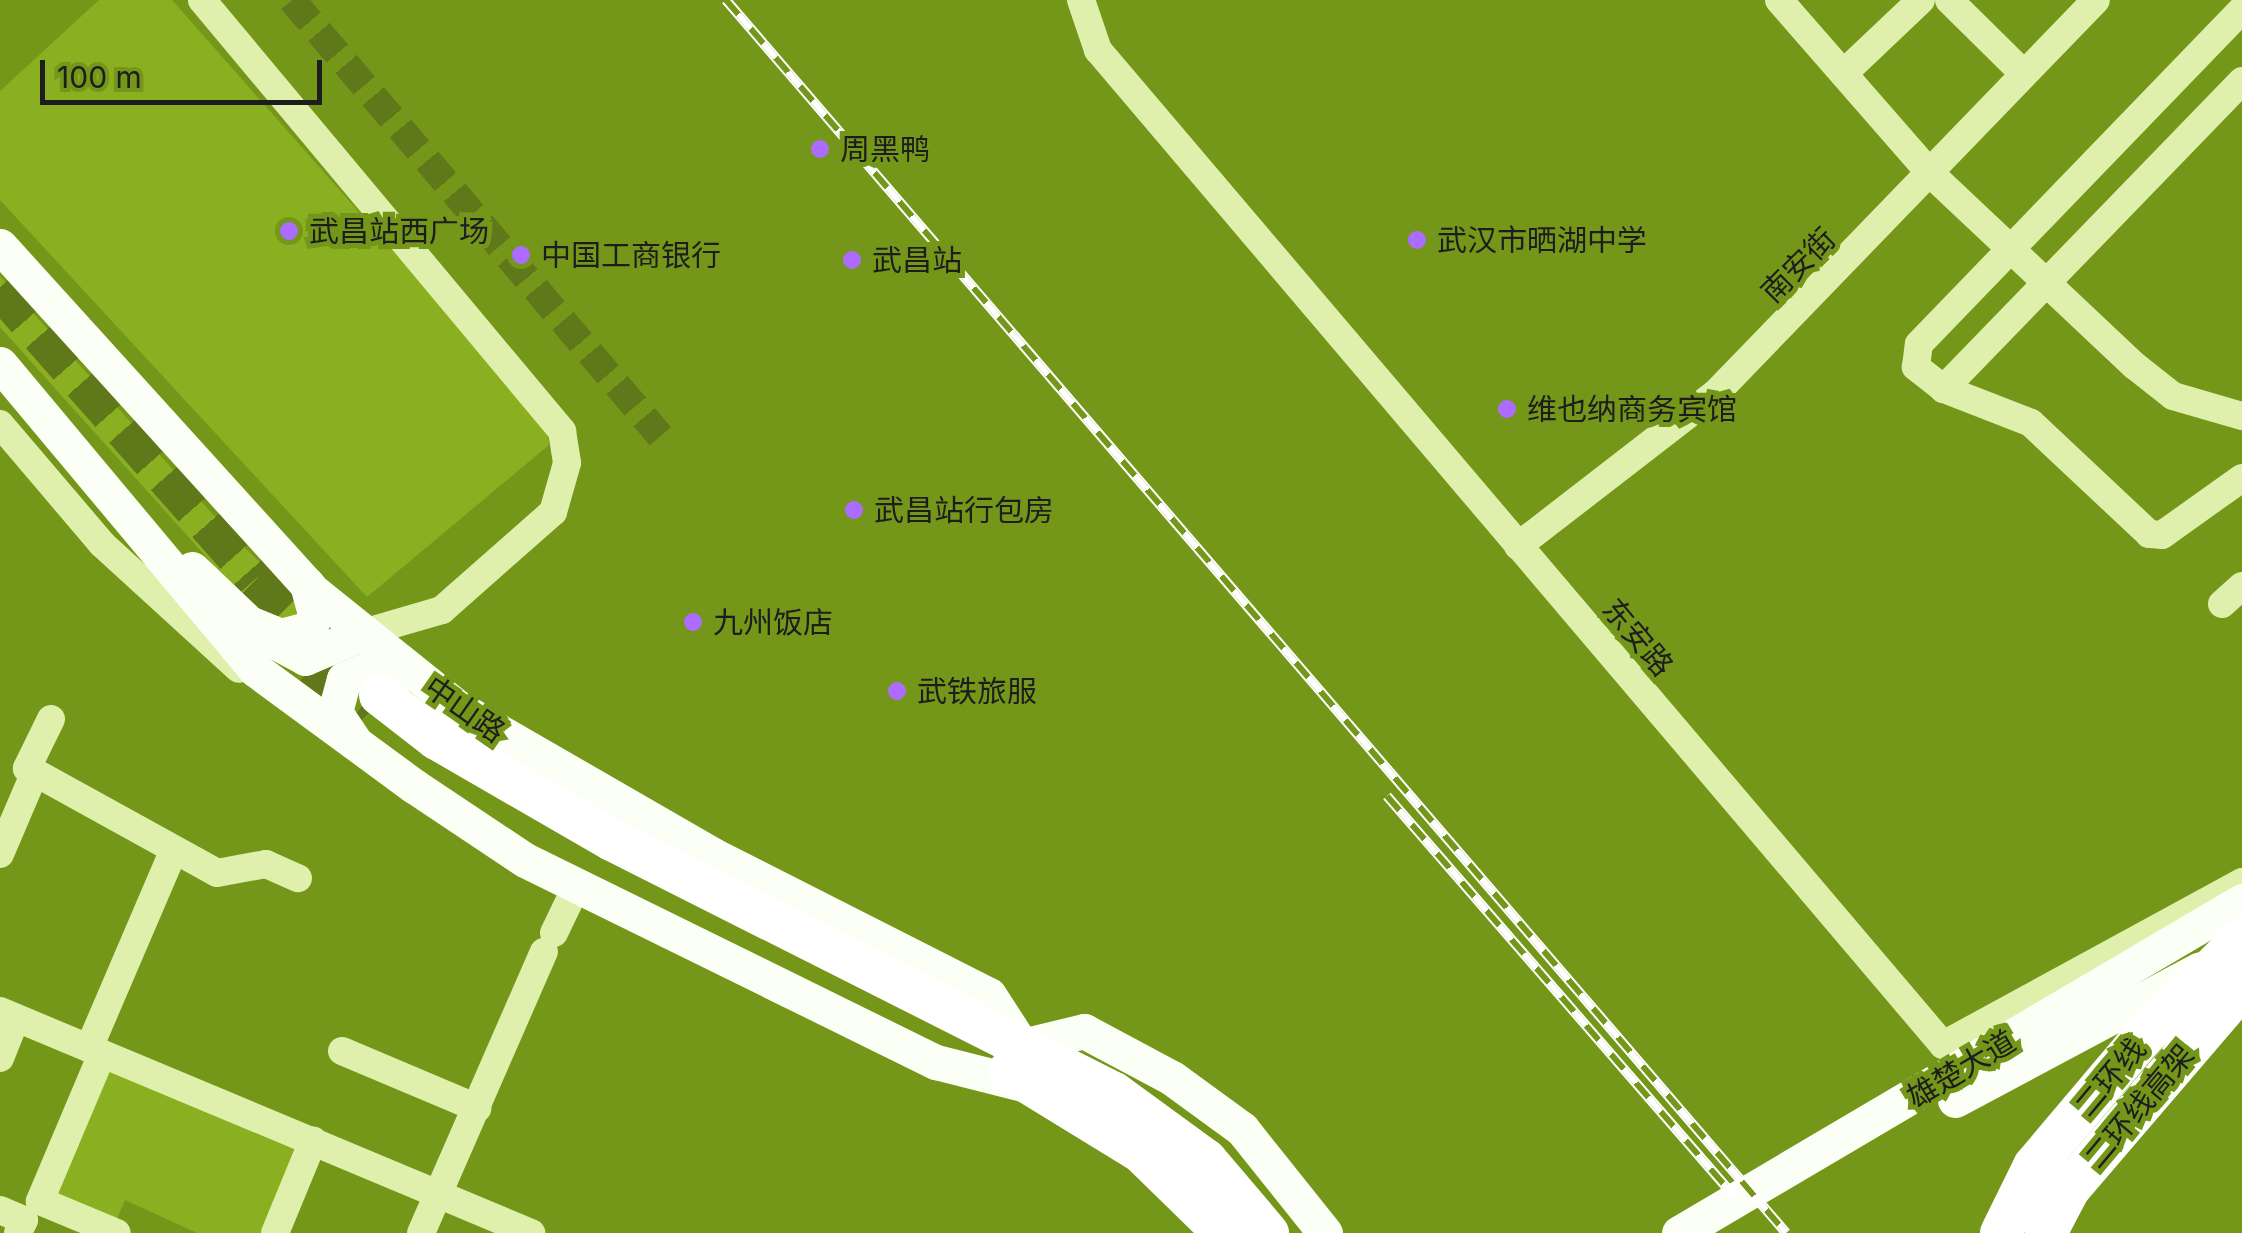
<!DOCTYPE html>
<meta charset="utf-8">
<style>
body{margin:0}
#map{position:relative;width:2242px;height:1233px;overflow:hidden;background:#749719;font-family:Inter,"Noto Sans SC",sans-serif}
div>[style]{position:absolute}
[style*='--x']{left:calc(var(--x)*1px);top:calc(var(--y)*1px);width:calc(var(--w)*1px);rotate:calc(var(--a)*1deg)}
.green>*{inset:0;background:#8ab022}
.minor-tunnel>*{height:28px;margin-top:-14px;transform-origin:0;background:repeating-linear-gradient(90deg,#5e781a 0 28px,transparent 0 42px)}
.highway-tunnel>*{height:42px;margin-top:-21px;transform-origin:0;background:repeating-linear-gradient(90deg,#5e781a 0 42px,transparent 0 63px)}
.minor>*{height:28px;margin:-14px;padding:0 14px;transform-origin:14px;border-radius:14px;background:#dff0ad}
.major>*{height:35px;margin:-17.5px;padding:0 17.5px;transform-origin:17.5px;border-radius:17.5px;background:#fcfff6}
.highway>*{height:42px;margin:-21px;padding:0 21px;transform-origin:21px;border-radius:21px;background:#fff}
.rail>*{height:10px;margin-top:-5px;transform-origin:0;background:repeating-linear-gradient(90deg,#749719 0 19px,#fff 0 38px);box-sizing:border-box;border-block:2px solid #fff}
.highway-bridge>*{height:42px;margin:-21px;padding:0 21px;transform-origin:21px;border-radius:21px;background:#fff}
.dots>*{width:28px;height:28px;translate:-50% -50%;box-sizing:border-box;border:5px solid #749719;border-radius:50%}
span{translate:-50% -50%;white-space:nowrap;text-align:center;line-height:1.15;-webkit-text-stroke:10px #749719;paint-order:stroke}
.poi-label{font-size:30px;color:#1d1d1d}
.left{translate:0 -50%;text-align:left}
.street-label{font-size:30px;color:#1d1d1d}
.scale{position:absolute;left:40px;top:60px;width:282px;height:45px;box-sizing:border-box;border:5px solid #1d1d1d;border-top:0;padding-left:12px;font-size:30px;line-height:35px;white-space:nowrap;color:#1d1d1d;-webkit-text-stroke:8px #749719;paint-order:stroke}
</style>
<div id="map">
<div class="green">
<div style="clip-path:polygon(99px 0,172px 0,546px 424px,549px 445px,367px 597px,0 200px,0 91px)"></div>
<div style="clip-path:polygon(0 276px,226px 529px,295px 597px,298px 627px,253px 609px,0 327px)"></div>
<div style="clip-path:polygon(108px 1068px,298px 1148px,262px 1233px,197px 1233px,125px 1200px,117px 1219px,56px 1193px)"></div>
</div>
<div class="minor-tunnel">
<div style="--x:292;--y:0;--w:571;--a:49.83"></div>
</div>
<div class="highway-tunnel">
<div style="--x:0;--y:287;--w:388;--a:48.6"></div>
<div style="--x:257;--y:578;--w:109;--a:44.3"></div>
<div style="--x:312;--y:668;--w:72;--a:43.9"></div>
</div>
<div class="minor">
<div style="--x:202;--y:0;--w:562;--a:50.13"></div>
<div style="--x:562;--y:431;--w:32;--a:81"></div>
<div style="--x:567;--y:463;--w:51;--a:105.9"></div>
<div style="--x:553;--y:512;--w:148;--a:138.6"></div>
<div style="--x:442;--y:610;--w:82;--a:163.8"></div>
<div style="--x:1081;--y:0;--w:53;--a:71.2"></div>
<div style="--x:1098;--y:50;--w:1305;--a:49.66"></div>
<div style="--x:1943;--y:1045;--w:341;--a:-28.6"></div>
<div style="--x:1779;--y:0;--w:231;--a:48.9"></div>
<div style="--x:1931;--y:174;--w:280;--a:43.3"></div>
<div style="--x:2135;--y:366;--w:48;--a:38.3"></div>
<div style="--x:2173;--y:396;--w:72;--a:16.2"></div>
<div style="--x:1949;--y:0;--w:105;--a:44.6"></div>
<div style="--x:1844;--y:73;--w:106;--a:-43.5"></div>
<div style="--x:2242;--y:81;--w:429;--a:134.1"></div>
<div style="--x:1944;--y:389;--w:93;--a:21.3"></div>
<div style="--x:2031;--y:423;--w:162;--a:43.2"></div>
<div style="--x:2149;--y:534;--w:13;--a:4"></div>
<div style="--x:2162;--y:535;--w:98;--a:-35.5"></div>
<div style="--x:1944;--y:389;--w:36;--a:-142"></div>
<div style="--x:1916;--y:367;--w:23;--a:-83"></div>
<div style="--x:1919;--y:344;--w:465;--a:-46"></div>
<div style="--x:0;--y:424;--w:157;--a:49.6"></div>
<div style="--x:102;--y:544;--w:185;--a:42.4"></div>
<div style="--x:1518;--y:546;--w:252;--a:-37.7"></div>
<div style="--x:1717;--y:392;--w:545;--a:-45.97"></div>
<div style="--x:2222;--y:604;--w:27;--a:-42"></div>
<div style="--x:51;--y:719;--w:55;--a:116.1"></div>
<div style="--x:27;--y:768;--w:217;--a:28.9"></div>
<div style="--x:217;--y:873;--w:50;--a:-10.4"></div>
<div style="--x:266;--y:864;--w:35;--a:24"></div>
<div style="--x:0;--y:854;--w:89;--a:-66.9"></div>
<div style="--x:554;--y:933;--w:53;--a:-64.4"></div>
<div style="--x:0;--y:1011;--w:576;--a:22.69"></div>
<div style="--x:89;--y:1048;--w:215;--a:-66.8"></div>
<div style="--x:342;--y:1051;--w:147;--a:22.9"></div>
<div style="--x:102;--y:1054;--w:160;--a:112.9"></div>
<div style="--x:40;--y:1201;--w:83;--a:22.6"></div>
<div style="--x:0;--y:1058;--w:43;--a:-68.2"></div>
<div style="--x:0;--y:1210;--w:26;--a:23"></div>
<div style="--x:24;--y:1220;--w:14;--a:115"></div>
<div style="--x:275;--y:1233;--w:100;--a:-67.6"></div>
<div style="--x:421;--y:1233;--w:307;--a:-66.4"></div>
</div>
<div class="major">
<div style="--x:0;--y:246;--w:469;--a:47.8"></div>
<div style="--x:315;--y:593;--w:186;--a:38.7"></div>
<div style="--x:460;--y:709;--w:292;--a:30"></div>
<div style="--x:713;--y:855;--w:309;--a:26.9"></div>
<div style="--x:989;--y:995;--w:61;--a:57.1"></div>
<div style="--x:1022;--y:1046;--w:64;--a:-13.6"></div>
<div style="--x:1084;--y:1031;--w:100;--a:28.1"></div>
<div style="--x:1172;--y:1078;--w:87;--a:36.1"></div>
<div style="--x:1242;--y:1129;--w:133;--a:51.4"></div>
<div style="--x:0;--y:364;--w:399;--a:50.1"></div>
<div style="--x:256;--y:670;--w:196;--a:36.3"></div>
<div style="--x:414;--y:786;--w:133;--a:33.7"></div>
<div style="--x:525;--y:860;--w:458;--a:26.2"></div>
<div style="--x:936;--y:1062;--w:102;--a:14.2"></div>
<div style="--x:192;--y:569;--w:79;--a:43.5"></div>
<div style="--x:249;--y:623;--w:35;--a:22"></div>
<div style="--x:281;--y:636;--w:30;--a:-15"></div>
<div style="--x:310;--y:628;--w:15;--a:-70"></div>
<div style="--x:315;--y:614;--w:31;--a:-105"></div>
<div style="--x:270;--y:639;--w:40;--a:28"></div>
<div style="--x:305;--y:658;--w:63;--a:-23.3"></div>
<div style="--x:355;--y:742;--w:36;--a:-124"></div>
<div style="--x:335;--y:712;--w:34;--a:-75"></div>
<div style="--x:344;--y:679;--w:36;--a:-23"></div>
<div style="--x:377;--y:665;--w:35;--a:13"></div>
<div style="--x:1955;--y:1100;--w:278;--a:-28.1"></div>
<div style="--x:1679;--y:1233;--w:654;--a:-30.53"></div>
</div>
<div class="highway">
<div style="--x:380;--y:695;--w:72;--a:37.7"></div>
<div style="--x:437;--y:739;--w:202;--a:30"></div>
<div style="--x:612;--y:840;--w:562;--a:26.75"></div>
<div style="--x:1114;--y:1093;--w:114;--a:36.1"></div>
<div style="--x:1206;--y:1160;--w:96;--a:49.7"></div>
<div style="--x:1009;--y:1071;--w:155;--a:31.5"></div>
<div style="--x:1141;--y:1152;--w:116;--a:44.3"></div>
<div style="--x:2046;--y:1233;--w:50;--a:-62.4"></div>
<div style="--x:2069;--y:1189;--w:266;--a:-49.4"></div>
</div>
<div class="rail">
<div style="--x:726;--y:0;--w:1626;--a:49.31"></div>
<div style="--x:1387;--y:796;--w:530;--a:49.06"></div>
</div>
<div class="highway-bridge">
<div style="--x:2001;--y:1233;--w:75;--a:-63.8"></div>
<div style="--x:2034;--y:1166;--w:169;--a:-49.8"></div>
<div style="--x:2143;--y:1037;--w:139;--a:-44.7"></div>
</div>
<div class="dots">
<div style="left:820px;top:149px;background:#ab6cff"></div>
<div style="left:289px;top:231px;background:#ab6cff"></div>
<div style="left:1417px;top:240px;background:#ab6cff"></div>
<div style="left:521px;top:255px;background:#ab6cff"></div>
<div style="left:852px;top:260px;background:#ab6cff"></div>
<div style="left:1507px;top:409px;background:#ab6cff"></div>
<div style="left:854px;top:510px;background:#ab6cff"></div>
<div style="left:693px;top:622px;background:#ab6cff"></div>
<div style="left:897px;top:691px;background:#ab6cff"></div>
</div>
<div class="poi-label">
<span class="left" style="left:840px;top:149px">周黑鸭</span>
<span class="left" style="left:309px;top:231px">武昌站西广场</span>
<span class="left" style="left:1437px;top:240px">武汉市晒湖中学</span>
<span class="left" style="left:541px;top:255px">中国工商银行</span>
<span class="left" style="left:872px;top:260px">武昌站</span>
<span class="left" style="left:1527px;top:409px">维也纳商务宾馆</span>
<span class="left" style="left:874px;top:510px">武昌站行包房</span>
<span class="left" style="left:713px;top:622px">九州饭店</span>
<span class="left" style="left:917px;top:691px">武铁旅服</span>
</div>
<div class="street-label">
<span style="left:1798px;top:265px;rotate:-45deg">南安街</span>
<span style="left:1638px;top:637px;rotate:50deg">东安路</span>
<span style="left:465px;top:709px;rotate:35deg">中山路</span>
<span style="left:1961px;top:1069px;rotate:-31deg">雄楚大道</span>
<span style="left:2110px;top:1077px;rotate:-50deg">二环线</span>
<span style="left:2139px;top:1106px;rotate:-50deg">二环线高架</span>
</div>
<div class="scale">100 m</div>
</div>
